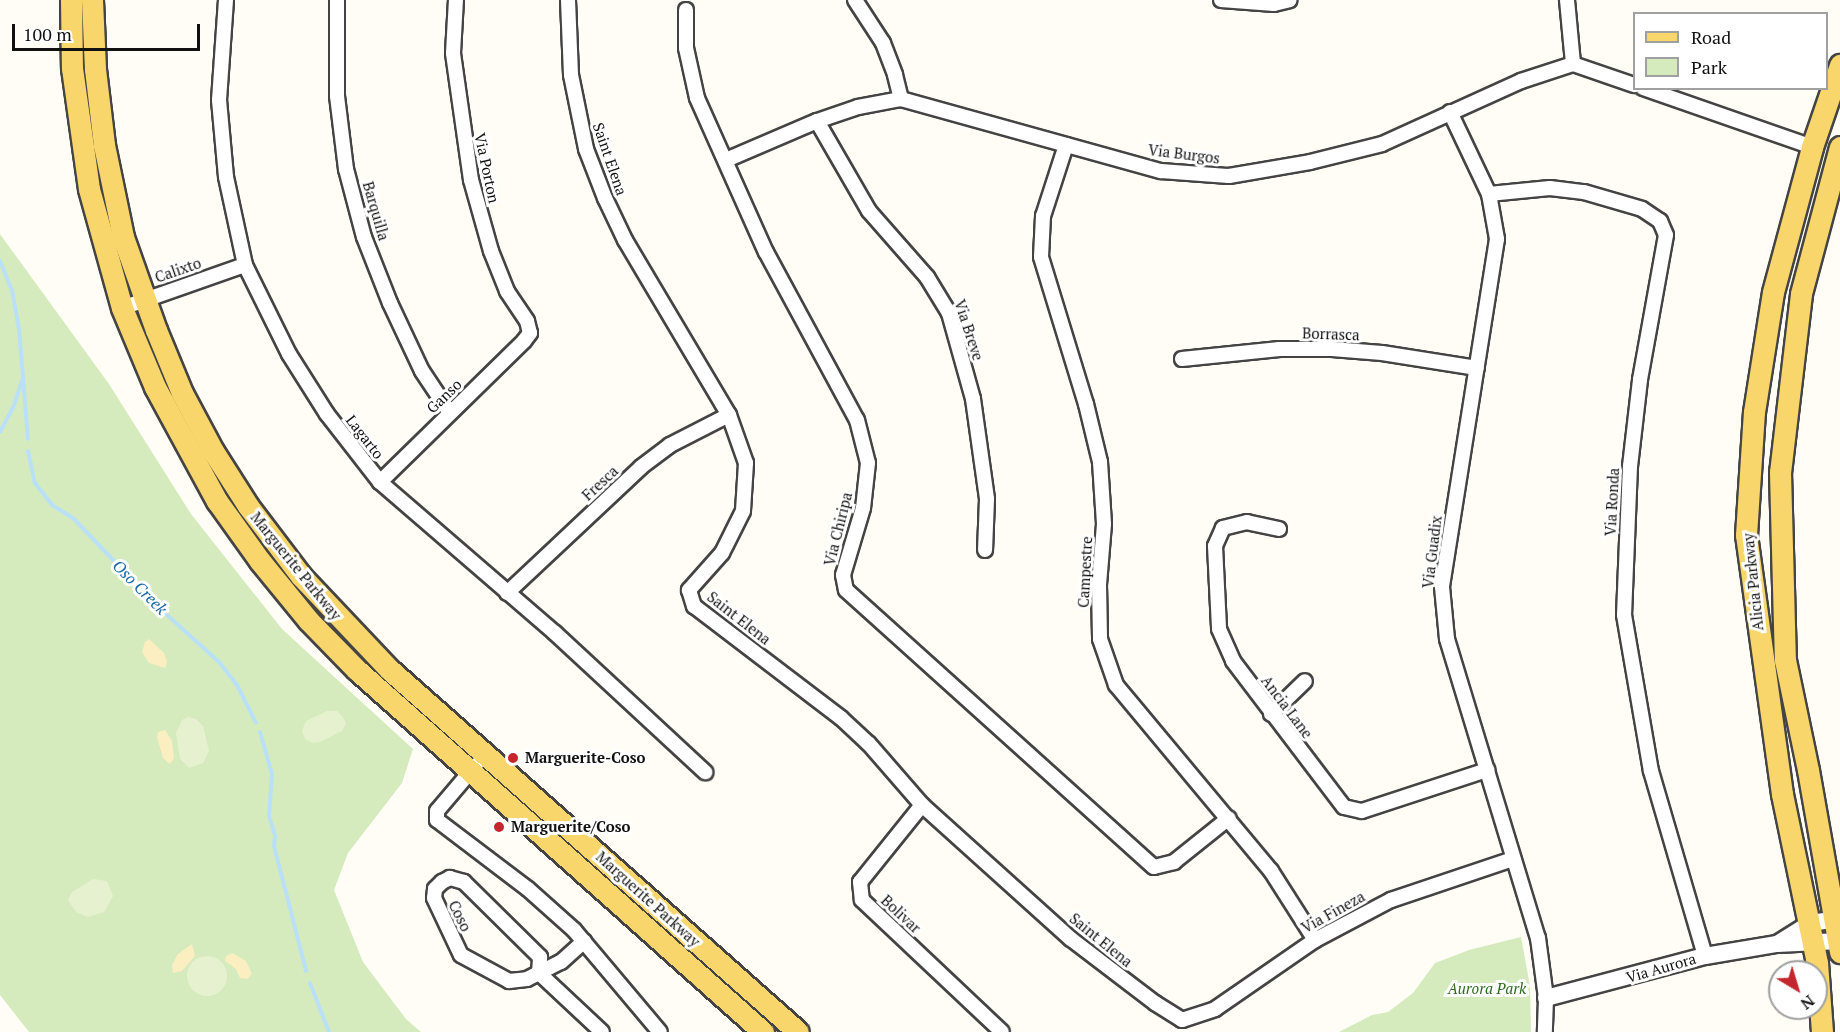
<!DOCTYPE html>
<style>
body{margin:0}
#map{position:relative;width:1840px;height:1032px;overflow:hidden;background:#fffdf5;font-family:"PT Serif",serif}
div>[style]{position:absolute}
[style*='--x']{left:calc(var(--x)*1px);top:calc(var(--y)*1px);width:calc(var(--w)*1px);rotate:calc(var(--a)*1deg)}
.green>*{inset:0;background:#d5ebbd}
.sand>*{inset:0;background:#fbeec1}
.pitch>*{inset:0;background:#e6f2cf}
.round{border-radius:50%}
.stream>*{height:4px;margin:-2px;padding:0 2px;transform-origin:2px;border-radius:2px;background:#b9e0f7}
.roads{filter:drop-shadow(2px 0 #444) drop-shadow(-2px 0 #444) drop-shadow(0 2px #444) drop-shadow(0 -2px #444)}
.minor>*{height:14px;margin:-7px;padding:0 7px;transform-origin:7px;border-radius:7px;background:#fff}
.tertiary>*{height:16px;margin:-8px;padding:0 8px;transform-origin:8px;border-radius:8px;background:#fff}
.primary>*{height:21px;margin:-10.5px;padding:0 10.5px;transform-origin:10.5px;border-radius:10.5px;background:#f9d66b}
.dots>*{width:16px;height:16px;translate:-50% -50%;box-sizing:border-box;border:3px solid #fff;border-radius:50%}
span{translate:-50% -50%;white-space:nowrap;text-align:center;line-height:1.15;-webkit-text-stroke:6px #fff;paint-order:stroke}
.street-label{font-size:15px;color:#111}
.poi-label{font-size:15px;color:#111;font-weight:700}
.left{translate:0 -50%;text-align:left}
.park-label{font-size:15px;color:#2f6b1f;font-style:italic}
.water-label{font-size:16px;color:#1768a6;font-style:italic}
.legend{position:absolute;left:1633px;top:12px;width:195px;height:78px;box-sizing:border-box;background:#fff;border:2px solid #a0a0a0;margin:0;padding:8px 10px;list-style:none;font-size:18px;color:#111}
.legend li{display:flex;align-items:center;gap:12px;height:30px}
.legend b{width:30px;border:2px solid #a0a0a0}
.north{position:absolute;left:1768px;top:960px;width:60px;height:60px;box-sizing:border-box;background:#fff;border:2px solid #a0a0a0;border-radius:50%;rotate:142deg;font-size:16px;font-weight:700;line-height:24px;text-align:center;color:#111}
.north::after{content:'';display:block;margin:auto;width:21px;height:27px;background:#c4262e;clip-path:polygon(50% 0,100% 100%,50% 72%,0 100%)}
.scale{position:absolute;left:12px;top:24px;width:188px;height:27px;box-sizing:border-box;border:3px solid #111;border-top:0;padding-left:8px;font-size:18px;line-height:21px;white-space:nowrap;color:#111;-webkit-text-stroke:4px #fff;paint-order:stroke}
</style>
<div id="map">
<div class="green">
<div style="clip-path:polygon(0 234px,109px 384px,191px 514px,282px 629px,413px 749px,402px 783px,348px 853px,334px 890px,363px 962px,406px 1019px,421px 1032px,29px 1032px,0 995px)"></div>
<div style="clip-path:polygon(1521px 937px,1530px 986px,1531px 1032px,1339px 1032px,1372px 1015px,1388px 1012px,1413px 993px,1435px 963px,1469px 950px)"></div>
</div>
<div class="sand">
<div style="clip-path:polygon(149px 639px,164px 653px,167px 662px,165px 668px,149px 663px,142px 652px,145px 642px)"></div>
<div style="clip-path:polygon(165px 730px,172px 741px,174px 758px,170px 764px,163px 758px,157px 737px,158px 732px)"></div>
<div style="clip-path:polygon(192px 944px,195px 956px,182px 971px,173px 973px,172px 965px,178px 954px)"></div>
<div style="clip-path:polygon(232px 953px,246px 961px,252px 974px,247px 979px,240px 978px,236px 969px,225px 961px,226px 956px)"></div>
</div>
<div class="pitch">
<div style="clip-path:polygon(327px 711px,337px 711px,343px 717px,346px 723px,342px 731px,320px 742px,313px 743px,305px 739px,302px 731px,306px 721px)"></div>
<div style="clip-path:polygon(188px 717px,196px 719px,203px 726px,209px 751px,203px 763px,189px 768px,180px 759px,176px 733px,182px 720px)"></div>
<div style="clip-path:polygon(93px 879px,107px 881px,113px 896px,104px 912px,88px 917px,76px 912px,68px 900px,72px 892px)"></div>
<div class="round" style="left:187px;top:956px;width:40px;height:40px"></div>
</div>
<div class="stream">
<div style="--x:0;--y:261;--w:31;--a:68"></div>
<div style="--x:12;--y:290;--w:39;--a:80"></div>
<div style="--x:19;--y:328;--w:111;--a:85.4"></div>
<div style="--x:0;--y:432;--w:27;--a:-62"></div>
<div style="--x:13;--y:408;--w:29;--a:-72"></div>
<div style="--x:28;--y:451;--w:33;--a:78"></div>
<div style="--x:35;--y:483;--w:28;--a:52"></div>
<div style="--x:52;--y:505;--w:26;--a:32"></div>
<div style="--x:74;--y:519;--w:117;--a:46.4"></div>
<div style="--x:155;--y:604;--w:86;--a:42.2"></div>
<div style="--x:219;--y:662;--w:29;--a:52"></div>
<div style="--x:237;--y:685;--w:42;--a:63.4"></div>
<div style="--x:260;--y:732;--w:44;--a:74.1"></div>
<div style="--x:272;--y:774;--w:42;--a:94.1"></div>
<div style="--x:269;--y:816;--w:21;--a:73"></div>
<div style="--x:275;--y:836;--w:10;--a:96"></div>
<div style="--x:274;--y:846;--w:129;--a:75.6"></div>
<div style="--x:310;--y:983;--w:53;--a:68.8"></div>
</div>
<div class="roads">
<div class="minor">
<div style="--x:226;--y:0;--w:100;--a:94"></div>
<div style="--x:219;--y:100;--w:77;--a:84.8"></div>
<div style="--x:226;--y:177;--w:90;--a:77.8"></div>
<div style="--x:245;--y:265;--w:99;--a:63.7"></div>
<div style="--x:289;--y:354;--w:71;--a:57.7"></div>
<div style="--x:327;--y:414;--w:86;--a:52.1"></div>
<div style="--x:380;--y:482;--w:231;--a:40.8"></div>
<div style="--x:555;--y:633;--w:205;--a:42.8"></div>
<div style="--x:337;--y:0;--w:96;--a:90"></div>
<div style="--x:337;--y:96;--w:74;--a:83"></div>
<div style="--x:346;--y:169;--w:70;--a:75.2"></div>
<div style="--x:364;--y:237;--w:71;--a:68.5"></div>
<div style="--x:390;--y:303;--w:75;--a:64.8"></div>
<div style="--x:422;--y:371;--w:50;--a:56.3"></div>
<div style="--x:568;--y:0;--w:75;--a:87.7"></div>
<div style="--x:571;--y:75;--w:76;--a:78.5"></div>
<div style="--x:586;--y:149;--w:53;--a:68.8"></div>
<div style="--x:605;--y:198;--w:47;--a:64.5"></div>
<div style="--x:625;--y:240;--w:204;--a:59.3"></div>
<div style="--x:729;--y:415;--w:51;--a:70.5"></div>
<div style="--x:746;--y:463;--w:48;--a:93.6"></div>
<div style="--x:743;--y:511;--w:47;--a:116.6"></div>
<div style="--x:722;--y:553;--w:50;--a:131.7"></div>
<div style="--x:689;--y:590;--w:17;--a:73"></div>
<div style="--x:694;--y:606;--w:185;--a:37.3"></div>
<div style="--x:841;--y:718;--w:38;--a:43"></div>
<div style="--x:869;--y:744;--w:81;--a:49"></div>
<div style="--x:922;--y:805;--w:200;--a:42"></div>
<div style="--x:1071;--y:939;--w:106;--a:37.3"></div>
<div style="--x:1155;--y:1003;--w:32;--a:32"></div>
<div style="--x:1182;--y:1020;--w:35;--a:-18"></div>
<div style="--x:1215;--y:1009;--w:121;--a:-34.6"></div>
<div style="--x:1315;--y:940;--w:86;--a:-27.8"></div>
<div style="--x:1391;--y:900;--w:129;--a:-18.6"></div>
<div style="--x:855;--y:0;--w:51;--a:56.9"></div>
<div style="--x:883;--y:43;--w:34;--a:69"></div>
<div style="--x:895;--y:75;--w:25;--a:76"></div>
<div style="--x:1221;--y:0;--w:53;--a:4.3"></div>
<div style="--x:1274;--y:4;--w:16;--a:-14"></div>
<div style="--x:1567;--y:0;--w:64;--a:84.6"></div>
<div style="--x:686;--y:10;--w:38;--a:90"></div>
<div style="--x:686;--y:48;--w:51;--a:77.6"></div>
<div style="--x:697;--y:98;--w:169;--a:65.9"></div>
<div style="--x:766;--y:252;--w:191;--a:61.6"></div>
<div style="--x:857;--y:420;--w:44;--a:75.7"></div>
<div style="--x:868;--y:463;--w:45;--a:96.3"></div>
<div style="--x:863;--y:508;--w:70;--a:106.6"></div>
<div style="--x:843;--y:575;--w:15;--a:79"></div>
<div style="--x:846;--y:590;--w:414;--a:42"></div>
<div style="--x:1154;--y:867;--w:21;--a:-14"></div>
<div style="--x:1174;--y:862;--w:70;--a:-38.7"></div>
<div style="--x:1643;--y:88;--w:179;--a:19.2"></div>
<div style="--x:1450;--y:112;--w:91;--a:64.6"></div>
<div style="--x:1489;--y:194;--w:46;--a:79.9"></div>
<div style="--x:1497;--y:239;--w:352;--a:99"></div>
<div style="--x:1442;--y:587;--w:52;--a:84.5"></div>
<div style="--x:1447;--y:639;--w:313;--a:73.1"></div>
<div style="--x:1538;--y:938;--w:61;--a:82.4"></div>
<div style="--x:1546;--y:998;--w:34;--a:92"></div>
<div style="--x:817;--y:121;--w:104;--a:60"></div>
<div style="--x:869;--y:211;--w:88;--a:48.7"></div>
<div style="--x:927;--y:277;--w:42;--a:58.6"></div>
<div style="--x:949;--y:313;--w:89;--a:74.4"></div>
<div style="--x:973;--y:399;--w:101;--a:82"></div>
<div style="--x:987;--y:499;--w:51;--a:92.2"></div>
<div style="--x:1066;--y:145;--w:75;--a:107.9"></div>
<div style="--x:1043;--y:216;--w:41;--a:92.8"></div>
<div style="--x:1041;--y:257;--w:154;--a:73"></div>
<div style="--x:1086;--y:404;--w:60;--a:76.4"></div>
<div style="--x:1100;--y:462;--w:62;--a:86.3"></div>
<div style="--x:1104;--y:524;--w:61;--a:94.7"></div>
<div style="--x:1099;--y:585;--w:54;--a:88.9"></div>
<div style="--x:1100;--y:639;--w:49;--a:70.8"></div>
<div style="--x:1116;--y:685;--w:242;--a:50.2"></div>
<div style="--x:1271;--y:871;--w:82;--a:57.5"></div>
<div style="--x:726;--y:160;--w:99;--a:-23.2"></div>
<div style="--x:817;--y:121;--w:43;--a:-18.9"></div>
<div style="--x:858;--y:107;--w:44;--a:-10.5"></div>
<div style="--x:901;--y:99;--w:270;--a:15.5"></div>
<div style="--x:1161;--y:171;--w:68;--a:4.2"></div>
<div style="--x:1229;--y:176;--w:82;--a:-9.8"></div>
<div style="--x:1310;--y:162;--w:74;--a:-14"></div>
<div style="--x:1382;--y:144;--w:153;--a:-24.4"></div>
<div style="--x:1521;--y:81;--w:55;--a:-18.1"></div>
<div style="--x:1573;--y:64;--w:65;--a:19"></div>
<div style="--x:1489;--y:194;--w:61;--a:-5.6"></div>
<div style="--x:1550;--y:188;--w:34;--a:7"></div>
<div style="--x:1584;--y:192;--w:60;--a:16.3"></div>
<div style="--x:1642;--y:209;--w:22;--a:34"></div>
<div style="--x:1660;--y:221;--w:15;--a:67"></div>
<div style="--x:1666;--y:235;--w:147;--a:100.2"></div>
<div style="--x:1640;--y:380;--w:87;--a:96.6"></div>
<div style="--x:1630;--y:466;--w:149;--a:92.3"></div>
<div style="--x:1624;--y:615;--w:158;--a:80.2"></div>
<div style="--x:1651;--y:771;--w:193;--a:73.7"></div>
<div style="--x:122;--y:308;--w:130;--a:-19.3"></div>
<div style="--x:1182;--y:359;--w:98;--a:-5.9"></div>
<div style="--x:1279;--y:349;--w:53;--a:0"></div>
<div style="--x:1332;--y:349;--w:50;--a:4.6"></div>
<div style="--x:1382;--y:353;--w:96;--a:9"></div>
<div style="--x:380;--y:482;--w:202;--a:-44.4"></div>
<div style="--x:524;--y:341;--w:10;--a:-53"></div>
<div style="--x:530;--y:333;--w:12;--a:-104"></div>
<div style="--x:527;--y:321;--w:36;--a:-124"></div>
<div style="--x:507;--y:291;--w:43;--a:-111.8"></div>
<div style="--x:491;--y:251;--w:74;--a:-105.7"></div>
<div style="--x:471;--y:180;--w:128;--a:-98.1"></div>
<div style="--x:453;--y:53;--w:53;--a:-86.8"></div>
<div style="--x:1279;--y:529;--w:33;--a:-168"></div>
<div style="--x:1247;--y:522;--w:25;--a:166"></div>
<div style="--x:1223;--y:528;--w:20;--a:114"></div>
<div style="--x:1215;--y:546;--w:83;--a:87.2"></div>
<div style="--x:1219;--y:629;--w:35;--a:66"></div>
<div style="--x:1233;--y:661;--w:183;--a:52.8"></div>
<div style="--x:1344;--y:807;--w:18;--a:13"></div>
<div style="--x:1362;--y:811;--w:132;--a:-18.2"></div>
<div style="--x:507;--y:593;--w:184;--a:-43.2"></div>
<div style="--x:641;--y:467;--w:36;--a:-37"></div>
<div style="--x:670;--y:445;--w:66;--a:-27"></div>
<div style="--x:1271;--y:714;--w:47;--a:-44.1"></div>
<div style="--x:476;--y:765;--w:60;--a:130.3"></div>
<div style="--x:437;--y:811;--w:9;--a:90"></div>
<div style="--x:437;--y:820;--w:114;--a:37.2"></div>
<div style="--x:528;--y:889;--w:62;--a:41.7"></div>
<div style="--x:574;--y:930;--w:133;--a:49.9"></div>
<div style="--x:922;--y:805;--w:99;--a:128.8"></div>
<div style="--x:860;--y:882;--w:18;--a:84"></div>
<div style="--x:862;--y:900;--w:192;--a:43.3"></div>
<div style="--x:539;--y:973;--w:16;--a:-86"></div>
<div style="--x:540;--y:957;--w:107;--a:-135.4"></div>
<div style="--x:464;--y:882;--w:15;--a:-164"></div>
<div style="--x:450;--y:878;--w:9;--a:153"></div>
<div style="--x:442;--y:882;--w:10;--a:135"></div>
<div style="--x:435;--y:889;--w:9;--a:96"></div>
<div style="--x:434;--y:898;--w:63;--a:64.7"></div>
<div style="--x:461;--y:955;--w:55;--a:28.4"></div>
<div style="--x:509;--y:981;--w:18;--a:-6"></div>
<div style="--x:527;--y:979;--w:38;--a:-27"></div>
<div style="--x:561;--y:962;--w:31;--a:-42"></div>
<div style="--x:539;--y:973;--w:86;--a:43.1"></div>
</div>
<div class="tertiary">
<div style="--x:1777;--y:944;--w:39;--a:-32"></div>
<div style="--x:1810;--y:923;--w:30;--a:-8"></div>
<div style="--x:1546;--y:998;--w:164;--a:-14.8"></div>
<div style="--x:1705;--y:956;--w:73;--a:-9.5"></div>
<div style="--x:1777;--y:944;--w:63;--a:-2.7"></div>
</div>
<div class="primary">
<div style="--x:71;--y:0;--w:68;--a:89.2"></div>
<div style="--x:72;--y:68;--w:122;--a:82"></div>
<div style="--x:89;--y:189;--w:123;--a:74.5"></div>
<div style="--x:122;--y:308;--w:86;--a:67.3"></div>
<div style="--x:155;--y:387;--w:130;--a:61.5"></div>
<div style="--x:217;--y:501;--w:74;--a:54.4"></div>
<div style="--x:260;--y:561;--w:77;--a:50.8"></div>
<div style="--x:309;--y:621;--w:69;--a:45.6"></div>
<div style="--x:357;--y:670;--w:544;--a:41.72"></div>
<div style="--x:92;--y:0;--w:69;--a:87.5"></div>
<div style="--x:95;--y:69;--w:77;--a:83.2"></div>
<div style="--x:104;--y:145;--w:94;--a:78.3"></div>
<div style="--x:123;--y:237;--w:99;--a:70.5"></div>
<div style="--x:156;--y:330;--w:68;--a:67.6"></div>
<div style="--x:182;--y:393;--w:66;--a:61.9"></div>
<div style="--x:213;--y:451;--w:65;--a:57.5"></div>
<div style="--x:248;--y:506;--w:88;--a:52.9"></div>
<div style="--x:301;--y:576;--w:129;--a:46.6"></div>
<div style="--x:390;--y:670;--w:545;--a:41.58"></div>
<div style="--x:1840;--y:147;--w:152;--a:104.9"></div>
<div style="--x:1801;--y:294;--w:179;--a:96.7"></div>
<div style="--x:1780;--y:472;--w:188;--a:88.5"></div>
<div style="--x:1785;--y:660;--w:112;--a:78.2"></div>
<div style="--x:1808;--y:770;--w:185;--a:80"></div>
<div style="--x:1822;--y:1032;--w:69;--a:-94.1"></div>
<div style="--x:1817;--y:963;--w:173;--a:-101.7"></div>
<div style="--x:1782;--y:794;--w:261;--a:-97.9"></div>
<div style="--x:1746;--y:535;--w:123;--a:-86.3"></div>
<div style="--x:1754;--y:412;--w:121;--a:-81"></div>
<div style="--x:1773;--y:292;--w:150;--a:-74.9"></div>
<div style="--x:1812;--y:147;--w:87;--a:-71.1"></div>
</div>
</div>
<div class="dots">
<div style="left:513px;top:758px;background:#c4262e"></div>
<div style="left:499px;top:827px;background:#c4262e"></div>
</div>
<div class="street-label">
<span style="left:1184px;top:154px;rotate:7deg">Via Burgos</span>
<span style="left:610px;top:159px;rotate:71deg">Saint Elena</span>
<span style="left:487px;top:168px;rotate:78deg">Via Porton</span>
<span style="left:376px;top:211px;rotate:74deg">Barquilla</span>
<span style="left:178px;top:270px;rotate:-19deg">Calixto</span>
<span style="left:969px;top:330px;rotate:72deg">Via Breve</span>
<span style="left:1331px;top:334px;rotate:2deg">Borrasca</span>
<span style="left:444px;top:396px;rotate:-44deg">Ganso</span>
<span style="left:365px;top:437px;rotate:52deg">Lagarto</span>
<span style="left:600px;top:483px;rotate:-43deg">Fresca</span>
<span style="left:1612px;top:502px;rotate:-87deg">Via Ronda</span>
<span style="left:838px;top:529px;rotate:-76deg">Via Chiripa</span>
<span style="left:1432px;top:552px;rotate:-83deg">Via Guadix</span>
<span style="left:296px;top:566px;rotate:51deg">Marguerite Parkway</span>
<span style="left:1085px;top:572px;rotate:-87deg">Campestre</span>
<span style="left:1753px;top:582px;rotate:-96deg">Alicia Parkway</span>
<span style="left:739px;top:618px;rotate:38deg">Saint Elena</span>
<span style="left:1287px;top:707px;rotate:53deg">Ancia Lane</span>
<span style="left:648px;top:899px;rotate:42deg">Marguerite Parkway</span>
<span style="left:1333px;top:912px;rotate:-29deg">Via Fineza</span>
<span style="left:901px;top:914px;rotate:43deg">Bolivar</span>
<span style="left:460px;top:916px;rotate:64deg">Coso</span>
<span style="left:1101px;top:940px;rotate:39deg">Saint Elena</span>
<span style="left:1661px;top:968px;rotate:-16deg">Via Aurora</span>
</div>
<div class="poi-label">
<span class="left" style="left:525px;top:758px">Marguerite-Coso</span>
<span class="left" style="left:511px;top:827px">Marguerite/Coso</span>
</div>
<div class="park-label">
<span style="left:1487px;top:989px">Aurora Park</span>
</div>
<div class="water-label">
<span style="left:140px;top:587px;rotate:45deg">Oso Creek</span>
</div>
<ul class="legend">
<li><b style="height:8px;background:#f9d66b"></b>Road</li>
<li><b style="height:16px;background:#d5ebbd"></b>Park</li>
</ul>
<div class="north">N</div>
<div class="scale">100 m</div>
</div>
